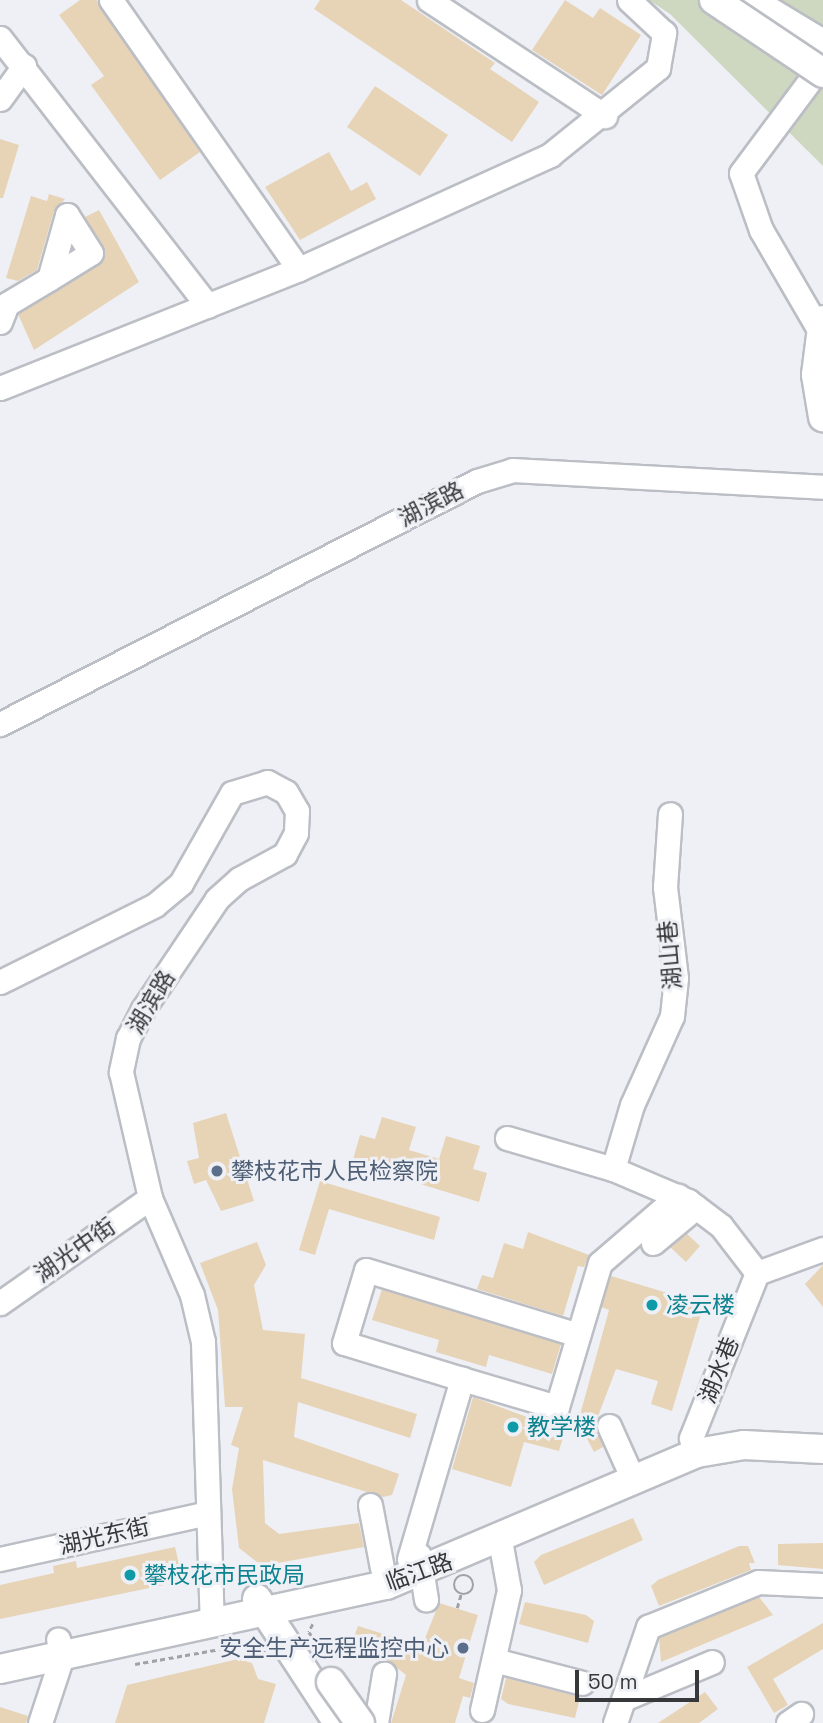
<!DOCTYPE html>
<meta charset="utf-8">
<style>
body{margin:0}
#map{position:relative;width:823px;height:1723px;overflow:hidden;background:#eef0f6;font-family:"Space Grotesk","Noto Sans SC",sans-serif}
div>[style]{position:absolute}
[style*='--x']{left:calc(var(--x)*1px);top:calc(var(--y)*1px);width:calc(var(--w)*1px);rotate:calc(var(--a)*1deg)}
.green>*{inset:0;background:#ced8c1}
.building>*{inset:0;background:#e7d4b7}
.path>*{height:2.5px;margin-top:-1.25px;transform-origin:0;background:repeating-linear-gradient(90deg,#a0a2a6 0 5px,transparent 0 8.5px)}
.path>.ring{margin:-1.25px;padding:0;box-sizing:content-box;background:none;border:2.5px solid #a0a2a6;border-radius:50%}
.roads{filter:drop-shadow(2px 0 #bbbec4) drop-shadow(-2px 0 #bbbec4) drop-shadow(0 2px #bbbec4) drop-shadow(0 -2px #bbbec4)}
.minor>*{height:23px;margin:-11.5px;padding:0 11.5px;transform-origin:11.5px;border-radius:11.5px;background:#fff}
.major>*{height:28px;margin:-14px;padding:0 14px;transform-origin:14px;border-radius:14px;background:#fff}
.bridges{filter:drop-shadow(2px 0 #bbbec4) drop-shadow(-2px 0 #bbbec4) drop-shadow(0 2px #bbbec4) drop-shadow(0 -2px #bbbec4)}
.major-bridge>*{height:28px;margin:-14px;padding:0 14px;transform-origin:14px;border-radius:14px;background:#fff}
.dots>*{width:19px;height:19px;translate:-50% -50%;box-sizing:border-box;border:4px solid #eef0f6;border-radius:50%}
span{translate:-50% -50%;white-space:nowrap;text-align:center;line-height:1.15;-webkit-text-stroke:6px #eef0f6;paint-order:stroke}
.street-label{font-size:23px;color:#37383a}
.service-label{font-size:23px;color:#4e5e75}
.left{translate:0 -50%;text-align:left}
.right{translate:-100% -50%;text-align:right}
.culture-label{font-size:23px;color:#0d838f}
.scale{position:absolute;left:575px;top:1670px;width:124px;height:32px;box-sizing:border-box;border:4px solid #37383a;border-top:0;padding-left:9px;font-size:21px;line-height:24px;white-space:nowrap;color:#37383a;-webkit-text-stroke:5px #eef0f6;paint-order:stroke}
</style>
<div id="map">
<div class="green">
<div style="clip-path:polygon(649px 0,823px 0,823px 166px,670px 14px)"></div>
</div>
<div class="building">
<div style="clip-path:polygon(80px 0,97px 0,200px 152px,160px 180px,91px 85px,104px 76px,59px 15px)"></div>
<div style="clip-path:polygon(320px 0,401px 0,495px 63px,490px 69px,539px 102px,512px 142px,314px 9px)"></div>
<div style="clip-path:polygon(565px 0,593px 18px,600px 8px,641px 35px,602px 95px,532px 50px)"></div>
<div style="clip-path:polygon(375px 86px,448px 135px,420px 176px,347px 127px)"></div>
<div style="clip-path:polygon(0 139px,19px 145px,3px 198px,0 198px)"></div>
<div style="clip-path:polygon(329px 152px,351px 191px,367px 182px,376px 199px,300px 240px,265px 187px)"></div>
<div style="clip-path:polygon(49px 194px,65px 199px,54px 211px,37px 270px,18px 281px,6px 278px,31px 196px,47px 201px)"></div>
<div style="clip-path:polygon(99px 210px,139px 282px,34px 350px,18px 314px,103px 260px,103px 246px,85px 217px)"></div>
<div style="clip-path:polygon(226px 1113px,254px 1201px,221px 1211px,206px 1180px,194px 1184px,187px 1161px,199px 1158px,193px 1123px)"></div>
<div style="clip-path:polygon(382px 1117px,416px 1127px,409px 1150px,439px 1159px,446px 1136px,480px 1146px,473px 1169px,487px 1173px,479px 1202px,352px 1163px,360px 1135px,375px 1139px)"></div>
<div style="clip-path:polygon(320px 1181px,440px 1217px,434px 1240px,329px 1209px,315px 1255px,299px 1250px)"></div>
<div style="clip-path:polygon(528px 1232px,589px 1255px,584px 1267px,578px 1266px,563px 1316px,477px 1289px,482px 1275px,493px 1278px,504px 1243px,523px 1249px)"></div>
<div style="clip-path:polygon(686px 1233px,700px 1246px,686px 1262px,670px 1247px)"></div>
<div style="clip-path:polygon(257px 1242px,266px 1265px,254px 1285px,263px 1330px,305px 1334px,301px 1378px,417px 1414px,410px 1438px,298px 1402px,294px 1437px,399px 1474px,392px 1495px,383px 1497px,263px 1460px,265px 1523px,279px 1534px,359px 1523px,364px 1547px,262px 1566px,239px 1548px,232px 1489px,239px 1448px,231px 1445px,243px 1407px,225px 1407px,218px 1310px,200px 1263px)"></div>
<div style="clip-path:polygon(823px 1265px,823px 1307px,805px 1284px)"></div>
<div style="clip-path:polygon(611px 1276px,704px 1304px,672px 1411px,651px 1404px,658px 1381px,616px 1369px,595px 1424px,603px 1447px,594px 1452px,578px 1422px,609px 1310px,601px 1307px)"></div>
<div style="clip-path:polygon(382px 1289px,561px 1344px,552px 1374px,489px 1355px,486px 1367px,436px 1352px,439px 1340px,372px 1320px)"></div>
<div style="clip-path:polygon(473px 1397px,565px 1431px,559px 1451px,524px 1442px,511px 1487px,452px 1469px)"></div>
<div style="clip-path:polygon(633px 1518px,643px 1540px,544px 1585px,534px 1562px,541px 1555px)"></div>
<div style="clip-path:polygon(823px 1543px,823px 1569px,778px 1565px,778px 1544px)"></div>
<div style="clip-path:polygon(739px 1546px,748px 1546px,755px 1563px,749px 1563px,751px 1570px,659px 1606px,651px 1586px,658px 1580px)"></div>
<div style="clip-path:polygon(175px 1547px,183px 1581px,0 1619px,0 1585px,54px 1573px,53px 1566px,76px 1561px,77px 1568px)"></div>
<div style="clip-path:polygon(759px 1597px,773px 1615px,661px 1662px,659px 1638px)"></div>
<div style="clip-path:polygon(525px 1602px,586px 1615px,594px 1621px,588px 1643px,519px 1624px)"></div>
<div style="clip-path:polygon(439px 1603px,478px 1615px,459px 1678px,474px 1683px,470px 1698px,463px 1696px,455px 1723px,391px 1723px,406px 1675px,387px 1660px,342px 1652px,347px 1635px,354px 1637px,358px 1626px,422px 1646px)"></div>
<div style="clip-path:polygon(823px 1623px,823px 1649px,773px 1679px,788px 1705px,774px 1713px,747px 1667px)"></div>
<div style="clip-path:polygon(238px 1659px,252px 1663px,258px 1679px,276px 1684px,264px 1723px,115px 1723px,127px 1685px)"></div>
<div style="clip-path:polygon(506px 1678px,580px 1697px,575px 1718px,508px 1704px,501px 1699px)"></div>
<div style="clip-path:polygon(705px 1692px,718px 1709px,699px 1723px,658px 1723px)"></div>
<div style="clip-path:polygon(0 1707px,28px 1716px,26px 1723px,0 1723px)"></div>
</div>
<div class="path">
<div class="ring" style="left:454px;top:1575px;width:17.5px;height:17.5px"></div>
<div style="--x:457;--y:1608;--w:15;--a:-74"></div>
<div style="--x:313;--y:1624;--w:9;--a:117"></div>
<div style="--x:309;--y:1632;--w:34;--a:54"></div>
<div style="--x:135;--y:1664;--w:104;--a:-10"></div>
<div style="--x:237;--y:1646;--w:29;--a:12"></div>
</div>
<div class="roads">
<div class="minor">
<div style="--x:111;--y:0;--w:328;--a:55.1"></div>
<div style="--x:429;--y:0;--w:211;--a:33.4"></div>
<div style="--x:0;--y:38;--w:339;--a:52.2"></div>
<div style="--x:0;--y:99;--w:41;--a:-54"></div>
<div style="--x:0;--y:322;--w:19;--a:-69"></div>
<div style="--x:7;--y:304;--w:49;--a:-30.8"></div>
<div style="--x:49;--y:279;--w:49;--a:-31.8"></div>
<div style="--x:91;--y:253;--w:45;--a:-122.3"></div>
<div style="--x:67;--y:215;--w:66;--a:105.7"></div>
<div style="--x:821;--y:333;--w:119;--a:-120.2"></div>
<div style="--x:761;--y:230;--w:60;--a:-109.3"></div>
<div style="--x:741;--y:173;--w:137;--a:-53.3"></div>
<div style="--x:0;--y:388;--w:322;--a:-21.7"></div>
<div style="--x:299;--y:269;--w:276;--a:-24.4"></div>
<div style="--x:550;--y:155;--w:139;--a:-38.9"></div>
<div style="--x:658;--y:68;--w:36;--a:-80"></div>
<div style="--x:664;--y:33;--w:48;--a:-136.7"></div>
<div style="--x:0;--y:724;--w:535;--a:-27"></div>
<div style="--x:477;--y:481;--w:37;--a:-17"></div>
<div style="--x:512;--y:470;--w:311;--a:3.1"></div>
<div style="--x:0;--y:982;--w:173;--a:-26.4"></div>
<div style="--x:155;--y:905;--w:34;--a:-40"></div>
<div style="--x:181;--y:883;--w:103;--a:-60.5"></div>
<div style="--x:232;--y:793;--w:37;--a:-17"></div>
<div style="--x:267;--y:782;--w:21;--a:28"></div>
<div style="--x:286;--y:792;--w:22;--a:60"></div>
<div style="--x:297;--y:811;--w:22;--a:93"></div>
<div style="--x:296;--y:833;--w:24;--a:118"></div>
<div style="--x:285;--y:854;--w:52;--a:151.5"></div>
<div style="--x:239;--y:879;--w:30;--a:138"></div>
<div style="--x:217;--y:899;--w:133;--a:123.9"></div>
<div style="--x:143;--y:1009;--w:33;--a:117"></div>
<div style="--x:128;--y:1038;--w:35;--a:102"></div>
<div style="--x:121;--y:1072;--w:129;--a:77"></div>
<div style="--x:150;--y:1198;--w:106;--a:66.6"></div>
<div style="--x:192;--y:1295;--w:48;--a:76.8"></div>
<div style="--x:203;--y:1342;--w:281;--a:88.2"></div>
<div style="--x:507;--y:1138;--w:110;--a:16.3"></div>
<div style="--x:613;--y:1169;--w:82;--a:23.1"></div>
<div style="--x:688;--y:1201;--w:41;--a:37.1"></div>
<div style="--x:721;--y:1226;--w:59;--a:52.5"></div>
<div style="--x:613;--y:1169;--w:67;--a:-73.5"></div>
<div style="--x:632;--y:1105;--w:98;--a:-65.8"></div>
<div style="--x:672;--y:1016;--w:38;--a:-84"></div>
<div style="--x:676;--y:978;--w:92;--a:-96.9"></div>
<div style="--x:665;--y:887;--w:73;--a:-86.1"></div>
<div style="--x:653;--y:1243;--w:56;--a:-39.9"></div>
<div style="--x:0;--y:1303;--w:183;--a:-35"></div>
<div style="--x:462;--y:1379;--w:123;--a:-163"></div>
<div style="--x:344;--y:1343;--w:76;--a:-73.2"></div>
<div style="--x:366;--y:1270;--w:222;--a:17"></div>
<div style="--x:609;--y:1426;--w:44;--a:65.8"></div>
<div style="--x:697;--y:1453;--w:16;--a:-112"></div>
<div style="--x:691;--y:1438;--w:178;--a:-68.2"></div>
<div style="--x:757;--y:1273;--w:70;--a:-20"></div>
<div style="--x:370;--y:1505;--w:64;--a:79.2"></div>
<div style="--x:419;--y:1555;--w:45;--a:81"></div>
<div style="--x:0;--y:1559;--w:213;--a:-12.5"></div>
<div style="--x:409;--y:1559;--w:188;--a:-73.6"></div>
<div style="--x:462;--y:1379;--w:99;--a:16.4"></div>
<div style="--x:557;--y:1407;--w:150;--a:-73.4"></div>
<div style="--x:600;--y:1263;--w:103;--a:-40.7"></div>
<div style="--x:494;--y:1660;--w:91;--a:14.6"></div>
<div style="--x:626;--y:1698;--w:93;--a:-22.7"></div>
<div style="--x:482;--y:1710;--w:123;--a:-77.3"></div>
<div style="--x:509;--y:1590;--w:51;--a:-100.2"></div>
<div style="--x:40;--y:1723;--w:71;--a:-71.8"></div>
<div style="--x:62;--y:1656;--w:17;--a:-103"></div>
<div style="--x:376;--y:1723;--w:50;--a:-80.7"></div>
<div style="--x:615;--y:1723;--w:102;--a:-71"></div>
<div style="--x:648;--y:1627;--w:119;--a:-22.2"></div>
<div style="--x:758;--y:1582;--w:65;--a:2.6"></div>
<div style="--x:788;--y:1723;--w:16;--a:-35"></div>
</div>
<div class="major">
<div style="--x:750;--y:0;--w:85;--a:31.1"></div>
<div style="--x:823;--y:320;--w:55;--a:97.3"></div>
<div style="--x:816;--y:375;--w:43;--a:80.5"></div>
<div style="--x:257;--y:1599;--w:148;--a:56.8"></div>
<div style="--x:0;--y:1669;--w:395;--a:-12.3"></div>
<div style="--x:386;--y:1585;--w:338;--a:-23"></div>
<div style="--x:697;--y:1453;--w:48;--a:-9.7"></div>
<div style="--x:744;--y:1445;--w:79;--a:2.9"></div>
</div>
</div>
<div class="bridges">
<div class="major-bridge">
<div style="--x:714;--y:0;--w:131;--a:33.8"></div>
<div style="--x:331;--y:1682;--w:50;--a:54.7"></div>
</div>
</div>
<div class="dots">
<div style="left:217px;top:1171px;background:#5c6f8a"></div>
<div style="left:652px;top:1305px;background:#0f9aa8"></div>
<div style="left:513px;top:1427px;background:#0f9aa8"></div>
<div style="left:130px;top:1575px;background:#0f9aa8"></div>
<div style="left:463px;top:1648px;background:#5c6f8a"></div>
</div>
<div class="street-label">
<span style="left:431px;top:504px;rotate:-27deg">湖滨路</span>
<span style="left:670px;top:955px;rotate:-95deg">湖山巷</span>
<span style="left:151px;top:1002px;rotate:-59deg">湖滨路</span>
<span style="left:75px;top:1250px;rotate:-35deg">湖光中街</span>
<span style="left:719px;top:1370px;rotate:-68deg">湖水巷</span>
<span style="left:104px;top:1536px;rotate:-13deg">湖光东街</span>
<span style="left:419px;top:1572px;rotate:-20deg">临江路</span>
</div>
<div class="service-label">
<span class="left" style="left:231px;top:1171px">攀枝花市人民检察院</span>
<span class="right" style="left:449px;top:1648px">安全生产远程监控中心</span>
</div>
<div class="culture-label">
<span class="left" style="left:666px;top:1305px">凌云楼</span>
<span class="left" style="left:527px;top:1427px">教学楼</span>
<span class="left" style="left:144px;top:1575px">攀枝花市民政局</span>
</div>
<div class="scale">50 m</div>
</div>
